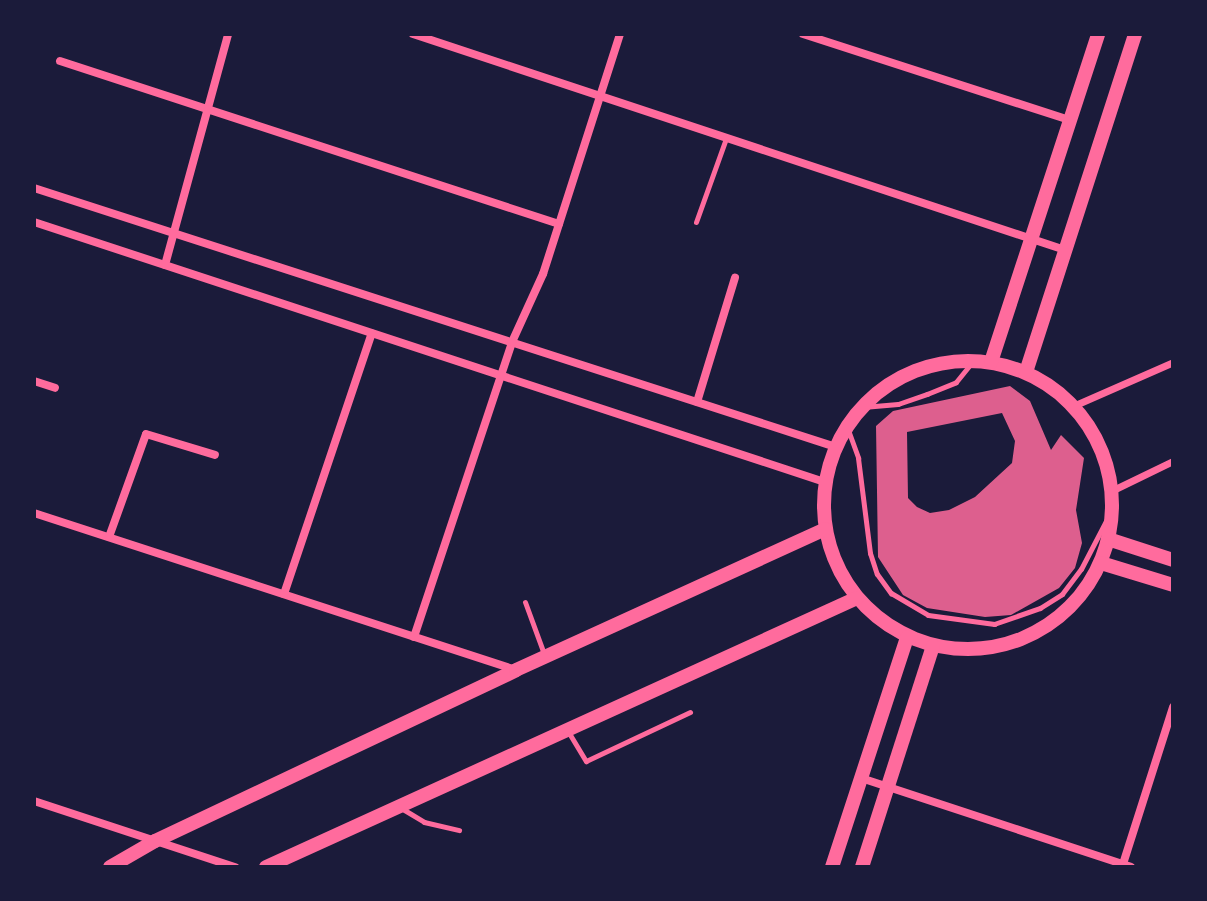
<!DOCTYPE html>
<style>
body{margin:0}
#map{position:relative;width:1207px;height:901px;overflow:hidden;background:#1b1b3a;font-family:Barlow,sans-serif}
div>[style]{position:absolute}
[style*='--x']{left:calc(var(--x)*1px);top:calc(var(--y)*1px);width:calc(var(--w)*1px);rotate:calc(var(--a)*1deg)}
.building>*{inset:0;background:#dd5f8e}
.service>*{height:5px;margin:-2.5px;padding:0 2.5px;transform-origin:2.5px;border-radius:2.5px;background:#ff6b9d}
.pedestrian>*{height:7px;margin:-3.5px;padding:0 3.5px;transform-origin:3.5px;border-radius:3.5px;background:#ff6b9d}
.minor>*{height:8px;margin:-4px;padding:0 4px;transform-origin:4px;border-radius:4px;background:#ff6b9d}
.tertiary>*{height:14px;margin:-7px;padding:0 7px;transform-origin:7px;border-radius:7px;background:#ff6b9d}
.tertiary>.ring{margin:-7px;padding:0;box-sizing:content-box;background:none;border:14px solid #ff6b9d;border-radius:50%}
span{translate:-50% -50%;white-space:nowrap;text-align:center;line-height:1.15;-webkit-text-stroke:7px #1b1b3a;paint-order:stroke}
.frame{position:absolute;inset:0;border:36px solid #1b1b3a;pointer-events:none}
</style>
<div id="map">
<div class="building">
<div style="clip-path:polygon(evenodd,1010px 386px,1030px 401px,1051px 450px,1061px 435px,1084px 458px,1076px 510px,1082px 543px,1075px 568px,1059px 588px,1011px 615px,985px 617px,927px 608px,903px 595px,878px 557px,876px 426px,893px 411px,1010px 386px,1002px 413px,1015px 441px,1012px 463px,975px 497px,949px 510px,930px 513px,917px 507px,908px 498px,907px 432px,1002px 413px)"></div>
</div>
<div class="service">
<div style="--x:696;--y:222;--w:86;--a:-70.3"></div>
<div style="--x:863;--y:407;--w:35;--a:-5"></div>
<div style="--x:898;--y:404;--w:31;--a:-19"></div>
<div style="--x:927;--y:394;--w:31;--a:-22"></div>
<div style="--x:956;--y:382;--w:27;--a:-51"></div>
<div style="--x:847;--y:427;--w:33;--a:70"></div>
<div style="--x:858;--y:458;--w:96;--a:82.8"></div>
<div style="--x:870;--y:553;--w:22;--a:72"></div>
<div style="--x:877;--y:574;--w:24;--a:54"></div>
<div style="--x:891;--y:593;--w:43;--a:30.7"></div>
<div style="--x:928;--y:615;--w:67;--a:7.8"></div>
<div style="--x:994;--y:624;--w:49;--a:-19.2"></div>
<div style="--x:1040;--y:608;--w:26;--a:-32"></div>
<div style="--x:1062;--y:594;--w:31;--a:-53"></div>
<div style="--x:1081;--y:569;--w:61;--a:-62.6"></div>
<div style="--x:525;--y:602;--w:55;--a:69.9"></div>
<div style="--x:569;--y:733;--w:33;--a:59"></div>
<div style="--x:586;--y:761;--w:115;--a:-25.2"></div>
<div style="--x:401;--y:808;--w:27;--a:31"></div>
<div style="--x:424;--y:822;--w:36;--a:13"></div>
</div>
<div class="pedestrian">
<div style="--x:1073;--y:406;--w:109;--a:-23.7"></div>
<div style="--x:1111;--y:491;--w:69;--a:-25.8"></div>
</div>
<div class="minor">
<div style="--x:413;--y:34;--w:687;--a:18.33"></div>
<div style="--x:803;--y:34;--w:280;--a:17.9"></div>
<div style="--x:60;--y:61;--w:525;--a:18.09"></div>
<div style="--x:34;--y:188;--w:843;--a:17.9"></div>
<div style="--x:34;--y:222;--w:833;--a:18.2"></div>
<div style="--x:165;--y:265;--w:239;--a:-74.7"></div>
<div style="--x:34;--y:381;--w:22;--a:18"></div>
<div style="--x:697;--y:402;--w:130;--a:-73"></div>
<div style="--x:34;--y:513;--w:507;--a:18.04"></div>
<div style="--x:109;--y:537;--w:109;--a:-70.2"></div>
<div style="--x:146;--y:434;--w:72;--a:16.9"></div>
<div style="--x:284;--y:594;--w:275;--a:-71.4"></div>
<div style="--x:414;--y:637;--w:311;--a:-71.6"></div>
<div style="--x:512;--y:342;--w:75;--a:-65.5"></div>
<div style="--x:543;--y:274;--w:252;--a:-72.2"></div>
<div style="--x:861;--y:778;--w:284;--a:18.2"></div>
<div style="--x:34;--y:801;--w:212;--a:18.2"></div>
<div style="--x:1123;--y:864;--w:165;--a:-72.3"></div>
</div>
<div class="tertiary">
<div class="ring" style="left:824px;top:361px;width:274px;height:274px"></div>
<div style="--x:991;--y:362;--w:345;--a:-71.9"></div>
<div style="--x:1026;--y:372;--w:355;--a:-72.1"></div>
<div style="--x:1108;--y:539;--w:68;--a:17.9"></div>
<div style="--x:1101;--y:563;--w:75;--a:17"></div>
<div style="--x:110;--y:867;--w:52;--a:-30"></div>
<div style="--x:155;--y:841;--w:399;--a:-25.3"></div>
<div style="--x:516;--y:670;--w:340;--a:-24.5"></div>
<div style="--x:266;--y:867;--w:649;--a:-24.47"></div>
<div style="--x:832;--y:867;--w:242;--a:-71.9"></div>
<div style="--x:862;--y:867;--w:232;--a:-72.2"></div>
</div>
<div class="frame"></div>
</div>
